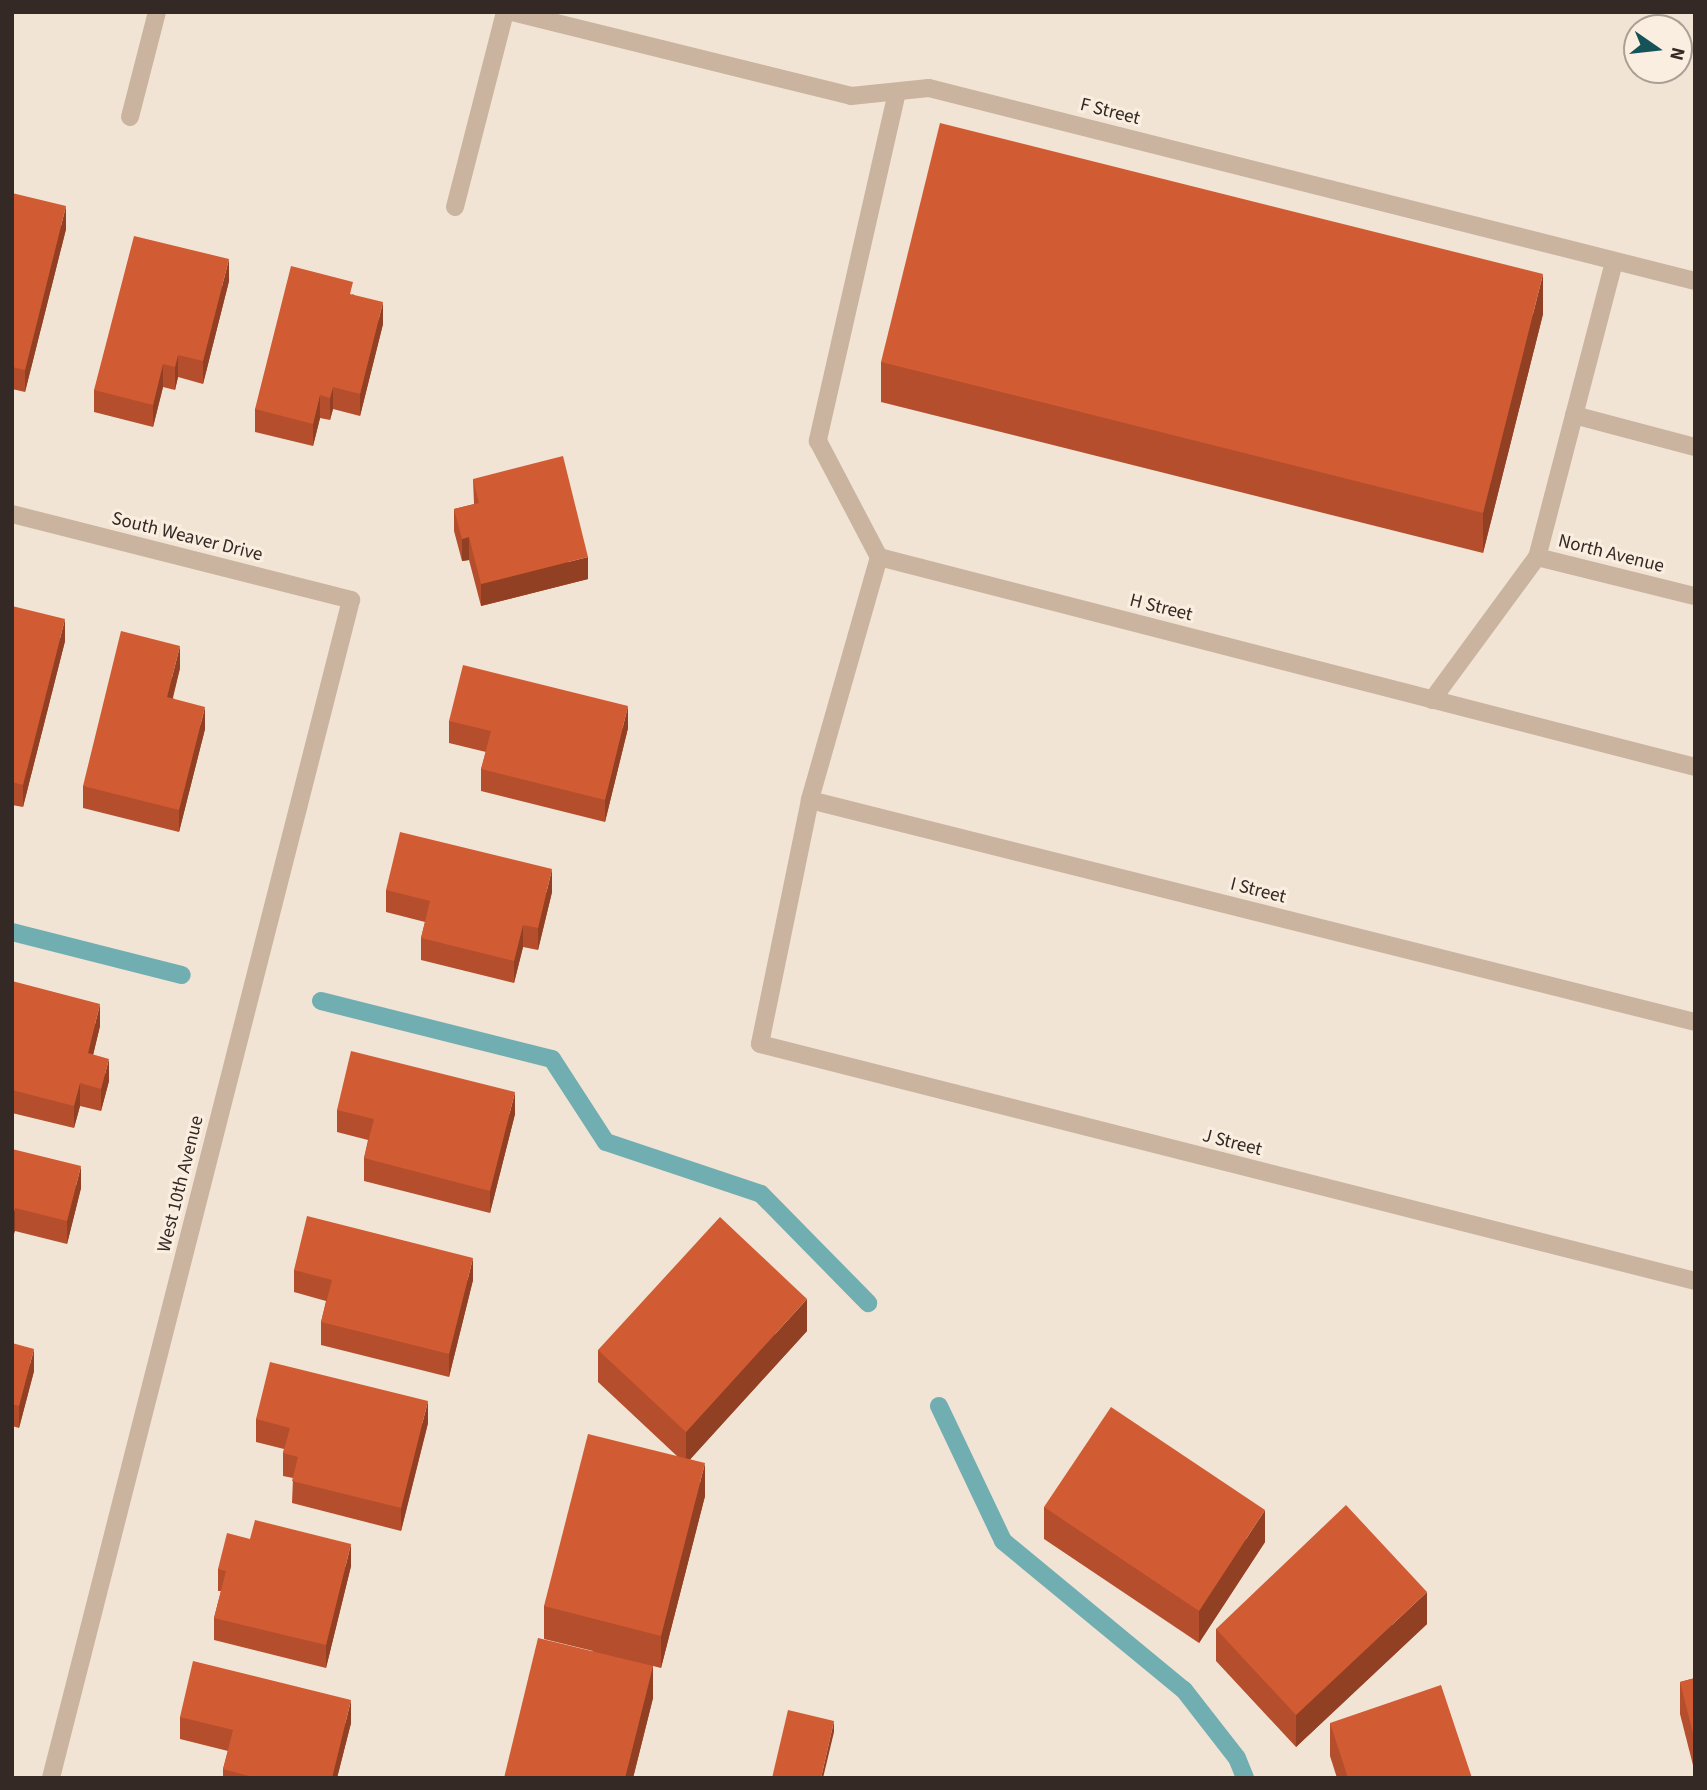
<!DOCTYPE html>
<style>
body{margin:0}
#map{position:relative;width:1707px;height:1790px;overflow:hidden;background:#f2e4d4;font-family:"Source Sans 3",sans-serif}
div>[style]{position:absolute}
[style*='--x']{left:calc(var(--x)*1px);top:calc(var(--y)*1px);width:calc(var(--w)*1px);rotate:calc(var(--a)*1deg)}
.stream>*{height:18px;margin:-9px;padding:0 9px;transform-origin:9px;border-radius:9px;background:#71aeb2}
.lane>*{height:18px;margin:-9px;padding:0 9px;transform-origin:9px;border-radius:9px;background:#cbb49f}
.street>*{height:18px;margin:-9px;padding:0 9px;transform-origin:9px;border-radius:9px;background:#cbb49f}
.wall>*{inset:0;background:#b44e2c}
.shaded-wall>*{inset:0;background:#924024}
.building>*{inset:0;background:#d15b33}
span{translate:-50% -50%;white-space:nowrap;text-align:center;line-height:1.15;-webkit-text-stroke:6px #faeee0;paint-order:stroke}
.street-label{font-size:19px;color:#342924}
.frame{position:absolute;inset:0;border:14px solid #342924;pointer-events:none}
.north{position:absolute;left:1623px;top:14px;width:70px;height:70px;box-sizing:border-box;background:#faeee0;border:2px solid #ab9f95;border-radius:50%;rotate:104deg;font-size:19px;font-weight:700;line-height:28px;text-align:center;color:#342924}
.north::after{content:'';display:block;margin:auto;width:24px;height:32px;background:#165358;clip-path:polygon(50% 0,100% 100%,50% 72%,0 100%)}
</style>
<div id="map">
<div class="stream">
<div style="--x:12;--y:932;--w:175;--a:14.2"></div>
<div style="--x:321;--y:1001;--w:238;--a:14.1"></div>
<div style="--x:552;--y:1059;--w:99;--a:57"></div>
<div style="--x:606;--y:1142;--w:163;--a:18.5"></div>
<div style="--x:761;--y:1194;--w:153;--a:45.5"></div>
<div style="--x:939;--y:1406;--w:149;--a:64.6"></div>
<div style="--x:1003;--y:1541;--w:234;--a:39.5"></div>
<div style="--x:1184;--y:1690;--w:86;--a:52.1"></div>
<div style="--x:1237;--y:1758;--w:22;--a:68"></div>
</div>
<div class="lane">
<div style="--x:512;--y:12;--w:349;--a:13.9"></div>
<div style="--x:851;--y:96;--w:78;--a:-5.9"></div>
<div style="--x:929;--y:88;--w:790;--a:14.14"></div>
<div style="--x:897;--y:92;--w:358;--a:102.8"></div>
<div style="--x:818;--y:441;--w:131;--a:62.3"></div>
<div style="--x:879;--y:557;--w:253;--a:105.9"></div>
<div style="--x:810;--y:800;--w:249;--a:101.6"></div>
<div style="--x:760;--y:1044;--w:965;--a:14.22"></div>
<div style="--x:130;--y:117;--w:108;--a:-75.6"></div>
<div style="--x:455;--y:207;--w:201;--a:-75.6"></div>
<div style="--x:1614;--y:262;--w:305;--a:104.6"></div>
<div style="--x:1537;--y:557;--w:163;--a:13.9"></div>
<div style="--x:1574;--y:415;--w:125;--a:14.8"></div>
<div style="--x:879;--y:557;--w:843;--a:14.43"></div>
<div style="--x:1432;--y:700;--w:177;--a:-53.7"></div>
<div style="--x:810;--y:800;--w:912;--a:14.08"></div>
</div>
<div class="street">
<div style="--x:12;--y:514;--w:350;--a:14.2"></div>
<div style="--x:351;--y:600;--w:1216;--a:104.29"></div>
</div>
<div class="wall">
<div style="clip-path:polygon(12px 193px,66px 229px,25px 392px,12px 389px)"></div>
<div style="clip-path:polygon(229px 281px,203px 384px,178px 377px,175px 390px,163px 387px,153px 427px,94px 412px,94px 390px)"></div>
<div style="clip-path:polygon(353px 294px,383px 324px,360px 416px,333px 409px,330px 420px,320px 418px,313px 446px,255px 432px,255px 409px)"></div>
<div style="clip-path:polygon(1543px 314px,1483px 553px,881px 402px,881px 362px)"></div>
<div style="clip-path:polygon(473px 479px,588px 579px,481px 606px,469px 560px,462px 561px,454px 531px,454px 509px,474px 504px)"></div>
<div style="clip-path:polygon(12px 606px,65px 641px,23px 807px,12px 805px)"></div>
<div style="clip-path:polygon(180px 668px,173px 698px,205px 729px,179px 832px,83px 808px,83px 786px)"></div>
<div style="clip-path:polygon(449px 721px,628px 728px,605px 822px,481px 791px,481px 769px,486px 752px,449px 743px)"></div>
<div style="clip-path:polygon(386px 890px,552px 892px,538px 950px,523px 947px,514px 983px,421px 960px,421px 938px,425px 922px,386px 912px)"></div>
<div style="clip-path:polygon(12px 981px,100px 1026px,93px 1055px,109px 1081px,101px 1111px,80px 1106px,74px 1128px,12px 1113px)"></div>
<div style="clip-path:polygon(337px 1110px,515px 1114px,490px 1213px,364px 1181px,364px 1158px,368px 1140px,337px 1132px)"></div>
<div style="clip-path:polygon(12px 1149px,81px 1188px,67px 1244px,15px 1231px)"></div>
<div style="clip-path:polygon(294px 1270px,473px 1280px,449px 1377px,321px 1345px,321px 1322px,326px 1301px,294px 1292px)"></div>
<div style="clip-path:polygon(807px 1331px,690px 1459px,705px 1496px,661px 1668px,653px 1666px,653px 1698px,633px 1778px,504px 1778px,593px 1651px,544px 1639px,544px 1606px,678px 1457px,598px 1382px,598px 1350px)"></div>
<div style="clip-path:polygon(12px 1343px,34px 1371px,19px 1428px,12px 1426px)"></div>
<div style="clip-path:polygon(256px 1419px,428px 1423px,401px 1531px,292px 1503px,293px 1478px,283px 1476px,283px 1453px,284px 1449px,256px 1442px)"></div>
<div style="clip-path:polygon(1044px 1507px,1265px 1542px,1199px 1643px,1044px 1539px)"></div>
<div style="clip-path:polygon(351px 1566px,326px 1668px,214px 1640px,214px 1618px,221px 1591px,218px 1591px,218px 1569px)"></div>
<div style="clip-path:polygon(1427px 1624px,1296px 1747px,1216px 1661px,1216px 1629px)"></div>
<div style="clip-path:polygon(1695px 1678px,1695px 1773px,1680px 1714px,1680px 1682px)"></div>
<div style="clip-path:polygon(180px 1717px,351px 1723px,337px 1778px,223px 1778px,223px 1769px,228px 1751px,180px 1739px)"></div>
<div style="clip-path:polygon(1330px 1723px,1472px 1778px,1337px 1778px,1330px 1756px)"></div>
</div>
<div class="shaded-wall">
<div style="clip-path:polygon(66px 206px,66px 229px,25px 392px,25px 370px)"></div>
<div style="clip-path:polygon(229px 259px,229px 281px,203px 384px,203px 361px)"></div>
<div style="clip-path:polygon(1543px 274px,1543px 314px,1483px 553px,1483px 513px)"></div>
<div style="clip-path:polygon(383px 302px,383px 324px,360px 416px,360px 394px)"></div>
<div style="clip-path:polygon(178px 355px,178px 377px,175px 390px,175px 367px)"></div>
<div style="clip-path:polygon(163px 364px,163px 387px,153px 427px,153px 405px)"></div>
<div style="clip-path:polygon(333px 387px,333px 409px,330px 420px,330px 398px)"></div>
<div style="clip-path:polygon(320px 395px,320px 418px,313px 446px,313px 424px)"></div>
<div style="clip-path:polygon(469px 537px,469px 560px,462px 561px,462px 539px)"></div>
<div style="clip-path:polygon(588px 557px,588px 579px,481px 606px,481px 584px)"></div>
<div style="clip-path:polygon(65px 619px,65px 641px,23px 807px,23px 785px)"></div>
<div style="clip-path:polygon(180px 646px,180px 668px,167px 719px,167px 697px)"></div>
<div style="clip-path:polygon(628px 706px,628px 728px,605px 822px,605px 800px)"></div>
<div style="clip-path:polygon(205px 707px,205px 729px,179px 832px,179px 810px)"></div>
<div style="clip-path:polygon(552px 869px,552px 892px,538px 950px,538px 928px)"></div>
<div style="clip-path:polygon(523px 925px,523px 947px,514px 983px,514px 961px)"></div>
<div style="clip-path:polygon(100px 1004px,100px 1026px,88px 1076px,88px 1053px)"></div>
<div style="clip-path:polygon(109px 1059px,109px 1081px,101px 1111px,101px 1089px)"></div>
<div style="clip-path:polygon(80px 1083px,80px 1106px,74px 1128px,74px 1106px)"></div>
<div style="clip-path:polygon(515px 1092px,515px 1114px,490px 1213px,490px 1191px)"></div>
<div style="clip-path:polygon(81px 1166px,81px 1188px,67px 1244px,67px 1221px)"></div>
<div style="clip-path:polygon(15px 1208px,15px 1231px,12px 1240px,12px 1218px)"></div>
<div style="clip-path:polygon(473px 1258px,473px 1280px,449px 1377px,449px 1354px)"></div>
<div style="clip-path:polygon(807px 1299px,807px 1331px,686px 1464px,686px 1432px)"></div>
<div style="clip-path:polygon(34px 1349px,34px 1371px,19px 1428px,19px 1406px)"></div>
<div style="clip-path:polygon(428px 1401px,428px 1423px,401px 1531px,401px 1508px)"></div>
<div style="clip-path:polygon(705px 1463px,705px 1496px,661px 1668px,661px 1636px)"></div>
<div style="clip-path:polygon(1265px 1510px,1265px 1542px,1199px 1643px,1199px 1611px)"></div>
<div style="clip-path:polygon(351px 1544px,351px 1566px,326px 1668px,326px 1645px)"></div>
<div style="clip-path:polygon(1427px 1592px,1427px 1624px,1296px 1747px,1296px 1715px)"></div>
<div style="clip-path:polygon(653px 1666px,653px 1698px,633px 1778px,625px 1778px)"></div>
<div style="clip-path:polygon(351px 1700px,351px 1723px,337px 1778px,332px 1778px)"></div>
<div style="clip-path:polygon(834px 1721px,834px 1732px,823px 1778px,821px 1778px)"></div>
</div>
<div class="building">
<div style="clip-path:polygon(940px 123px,1543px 274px,1483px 513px,881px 362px)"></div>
<div style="clip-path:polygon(12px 193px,66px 206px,25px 370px,12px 367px)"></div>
<div style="clip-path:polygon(134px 236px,229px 259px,203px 361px,178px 355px,175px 367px,163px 364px,153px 405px,94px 390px)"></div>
<div style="clip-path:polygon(291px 266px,353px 282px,350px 294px,383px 302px,360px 394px,333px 387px,330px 398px,320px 395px,313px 424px,255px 409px)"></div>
<div style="clip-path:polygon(563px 456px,588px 557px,481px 584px,469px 537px,462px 539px,454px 509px,479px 503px,473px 479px)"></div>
<div style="clip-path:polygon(12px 606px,65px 619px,23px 785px,12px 782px)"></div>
<div style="clip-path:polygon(121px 631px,180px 646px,167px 697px,205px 707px,179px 810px,83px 786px)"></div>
<div style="clip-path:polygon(463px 665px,628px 706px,605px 800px,481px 769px,491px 731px,449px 721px)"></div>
<div style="clip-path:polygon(400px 832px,552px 869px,538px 928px,523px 925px,514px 961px,421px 938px,430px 901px,386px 890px)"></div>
<div style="clip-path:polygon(12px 981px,100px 1004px,88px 1053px,109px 1059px,101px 1089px,80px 1083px,74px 1106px,12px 1090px)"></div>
<div style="clip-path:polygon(351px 1051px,515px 1092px,490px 1191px,364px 1158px,374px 1119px,337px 1110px)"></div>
<div style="clip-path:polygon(12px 1149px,81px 1166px,67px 1221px,15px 1208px,12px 1218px)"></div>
<div style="clip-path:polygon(307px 1216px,473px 1258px,449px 1354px,321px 1322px,332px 1280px,294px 1270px)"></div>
<div style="clip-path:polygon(720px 1217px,807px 1299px,686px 1432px,598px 1350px)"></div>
<div style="clip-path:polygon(12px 1343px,34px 1349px,19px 1406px,12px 1404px)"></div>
<div style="clip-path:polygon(270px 1362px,428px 1401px,401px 1508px,292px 1481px,298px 1457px,283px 1453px,290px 1428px,256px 1419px)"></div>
<div style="clip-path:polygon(1111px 1407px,1265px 1510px,1199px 1611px,1044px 1507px)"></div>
<div style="clip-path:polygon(588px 1434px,705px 1463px,661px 1636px,544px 1606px)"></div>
<div style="clip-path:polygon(1346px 1505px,1427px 1592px,1296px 1715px,1216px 1629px)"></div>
<div style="clip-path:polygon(255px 1520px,351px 1544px,326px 1645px,214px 1618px,226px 1571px,218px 1569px,227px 1533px,250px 1539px)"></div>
<div style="clip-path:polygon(538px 1638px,653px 1666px,625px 1778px,504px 1778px)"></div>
<div style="clip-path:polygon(193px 1661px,351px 1700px,332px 1778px,256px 1778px,223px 1769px,233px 1730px,180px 1717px)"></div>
<div style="clip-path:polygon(1695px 1678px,1695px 1741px,1680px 1682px)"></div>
<div style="clip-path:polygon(1441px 1685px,1472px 1778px,1348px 1778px,1330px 1723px)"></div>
<div style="clip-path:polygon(788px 1710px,834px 1721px,821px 1778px,772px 1778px)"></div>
</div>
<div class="street-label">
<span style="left:1110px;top:112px;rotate:14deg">F Street</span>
<span style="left:187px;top:537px;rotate:14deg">South Weaver Drive</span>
<span style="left:1611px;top:554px;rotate:14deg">North Avenue</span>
<span style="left:1161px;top:608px;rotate:14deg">H Street</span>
<span style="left:1258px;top:891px;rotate:14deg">I Street</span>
<span style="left:1232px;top:1143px;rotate:14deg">J Street</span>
<span style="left:181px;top:1184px;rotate:-76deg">West 10th Avenue</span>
</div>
<div class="frame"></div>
<div class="north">N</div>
</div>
